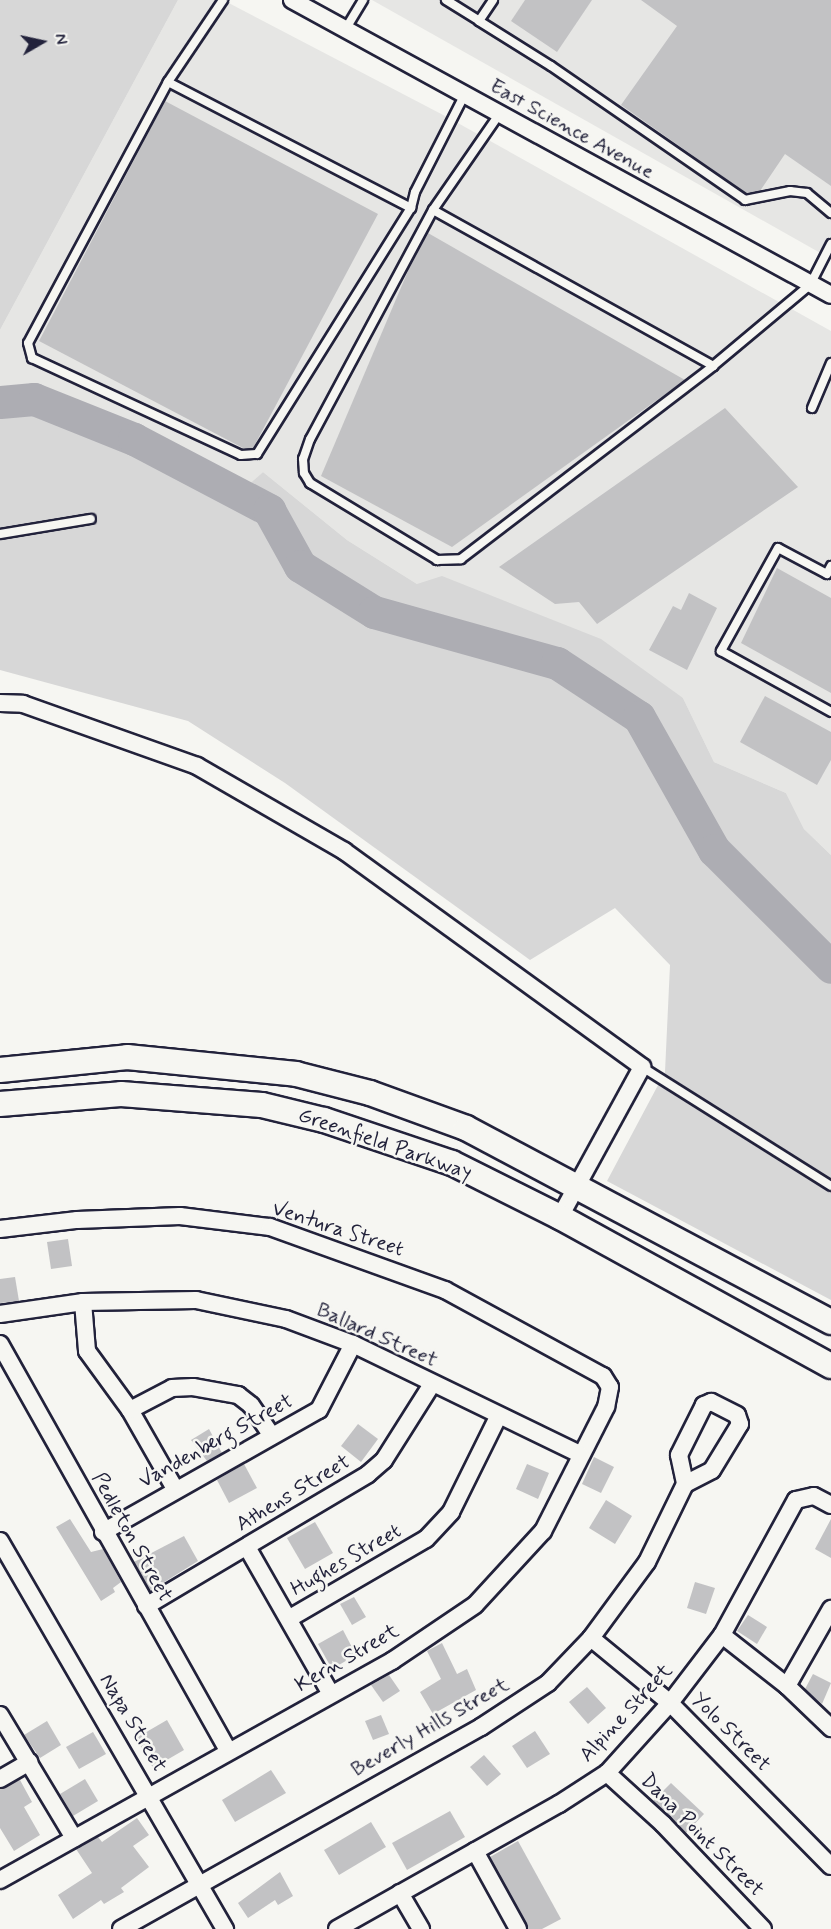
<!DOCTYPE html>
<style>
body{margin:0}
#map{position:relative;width:831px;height:1929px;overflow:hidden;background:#f6f6f2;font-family:Mynerve,sans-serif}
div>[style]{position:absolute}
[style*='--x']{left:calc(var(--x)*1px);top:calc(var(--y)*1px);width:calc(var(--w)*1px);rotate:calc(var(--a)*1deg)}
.built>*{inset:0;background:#e6e6e4}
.green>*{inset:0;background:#d7d7d7}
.river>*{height:33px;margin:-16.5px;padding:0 16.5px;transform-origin:16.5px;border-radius:16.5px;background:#adadb3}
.building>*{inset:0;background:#c2c2c4}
.roads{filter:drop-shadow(2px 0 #22223b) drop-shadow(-2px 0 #22223b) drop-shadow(0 2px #22223b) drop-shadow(0 -2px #22223b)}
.lane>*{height:8px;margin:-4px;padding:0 4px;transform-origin:4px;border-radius:4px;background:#f6f6f2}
.street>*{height:16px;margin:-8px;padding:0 8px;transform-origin:8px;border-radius:8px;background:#f6f6f2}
.secondary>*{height:24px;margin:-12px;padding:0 12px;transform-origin:12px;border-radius:12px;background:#f6f6f2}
span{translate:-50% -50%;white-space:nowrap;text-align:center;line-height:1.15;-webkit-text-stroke:5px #f6f6f2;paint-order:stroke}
.street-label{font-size:21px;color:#22223b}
.north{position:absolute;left:12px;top:12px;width:60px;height:60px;-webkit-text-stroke:4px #f6f6f2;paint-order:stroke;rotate:81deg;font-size:16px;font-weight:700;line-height:24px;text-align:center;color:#22223b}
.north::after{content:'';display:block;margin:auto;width:21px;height:27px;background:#22223b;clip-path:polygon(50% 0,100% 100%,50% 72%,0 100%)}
</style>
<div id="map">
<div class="built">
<div style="clip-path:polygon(178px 0,223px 0,447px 117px,831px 331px,831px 855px,804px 829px,786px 793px,714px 762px,683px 698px,417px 584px,347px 540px,263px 472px,239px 494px,134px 439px,34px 399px,0 402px,0 330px)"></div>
<div style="clip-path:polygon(372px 0,831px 0,831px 259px)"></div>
</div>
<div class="green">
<div style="clip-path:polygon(0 0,178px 0,0 330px)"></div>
<div style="clip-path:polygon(34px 399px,134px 439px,238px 494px,263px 472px,347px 540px,417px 584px,442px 576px,601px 639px,683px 698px,714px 762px,786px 793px,804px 829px,831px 855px,831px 1300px,607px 1181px,665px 1072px,670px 965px,615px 908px,530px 960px,285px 783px,188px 721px,0 670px,0 402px)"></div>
</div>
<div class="river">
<div style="--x:0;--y:402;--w:34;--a:-5"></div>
<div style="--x:34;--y:399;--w:108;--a:21.8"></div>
<div style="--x:134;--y:439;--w:153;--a:27.7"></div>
<div style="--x:269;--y:510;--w:64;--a:61"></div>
<div style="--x:300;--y:566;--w:87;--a:31.9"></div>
<div style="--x:374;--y:612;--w:190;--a:15.6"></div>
<div style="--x:557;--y:663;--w:98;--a:33.4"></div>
<div style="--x:639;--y:717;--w:153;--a:60.6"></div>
<div style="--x:714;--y:850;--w:165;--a:45"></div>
</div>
<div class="building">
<div style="clip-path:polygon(525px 0,592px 0,557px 52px,511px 21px)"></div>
<div style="clip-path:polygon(641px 0,831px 0,831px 186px,785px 154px,760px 191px,746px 193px,621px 105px,677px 26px)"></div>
<div style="clip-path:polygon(165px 101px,378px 214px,253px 448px,243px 448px,39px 341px)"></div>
<div style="clip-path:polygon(428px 233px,685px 380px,452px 547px,321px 476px,408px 271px)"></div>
<div style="clip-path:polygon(725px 408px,798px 487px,597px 624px,579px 602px,555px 604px,499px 567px)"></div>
<div style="clip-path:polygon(777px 568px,831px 598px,831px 693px,741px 643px)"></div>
<div style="clip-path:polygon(689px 593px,717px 608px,687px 670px,649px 650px,673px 606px,681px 610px)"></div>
<div style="clip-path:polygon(765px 696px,831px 732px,831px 760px,817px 785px,740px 742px)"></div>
<div style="clip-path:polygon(68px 1239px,72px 1266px,51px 1269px,47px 1242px)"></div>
<div style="clip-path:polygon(15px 1277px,19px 1301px,0 1303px,0 1279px)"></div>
<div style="clip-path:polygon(358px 1424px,378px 1439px,361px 1462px,341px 1446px)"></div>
<div style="clip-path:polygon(209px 1429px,222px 1453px,207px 1461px,191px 1440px)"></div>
<div style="clip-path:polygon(594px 1457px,614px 1467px,601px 1493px,582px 1484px)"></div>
<div style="clip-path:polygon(244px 1464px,257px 1488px,229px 1503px,217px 1480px)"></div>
<div style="clip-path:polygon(527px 1464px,549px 1473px,538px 1499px,516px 1489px)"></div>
<div style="clip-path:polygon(606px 1500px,632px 1516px,615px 1544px,589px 1528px)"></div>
<div style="clip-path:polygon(70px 1519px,91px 1552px,103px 1549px,121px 1582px,113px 1588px,115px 1592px,101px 1601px,56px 1527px)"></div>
<div style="clip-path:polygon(831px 1519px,831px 1558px,815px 1549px)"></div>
<div style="clip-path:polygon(315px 1522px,333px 1553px,305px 1569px,287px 1538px)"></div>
<div style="clip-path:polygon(184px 1536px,198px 1561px,150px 1591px,134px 1562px)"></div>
<div style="clip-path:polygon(695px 1582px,715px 1588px,706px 1614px,687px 1608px)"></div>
<div style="clip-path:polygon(354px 1597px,366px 1617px,352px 1625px,340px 1604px)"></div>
<div style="clip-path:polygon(748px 1615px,767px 1627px,757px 1644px,737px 1631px)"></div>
<div style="clip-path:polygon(343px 1630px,356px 1655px,332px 1669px,318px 1644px)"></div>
<div style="clip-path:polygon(442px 1643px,457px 1674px,467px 1669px,476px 1690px,433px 1714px,420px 1692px,441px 1679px,427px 1651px)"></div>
<div style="clip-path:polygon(813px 1674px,831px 1683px,822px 1704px,805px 1689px)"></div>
<div style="clip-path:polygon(389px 1675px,400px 1691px,383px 1702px,371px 1685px)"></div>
<div style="clip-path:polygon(587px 1687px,606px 1708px,588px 1724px,569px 1702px)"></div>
<div style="clip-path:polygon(381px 1715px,389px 1734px,373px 1740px,365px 1721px)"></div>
<div style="clip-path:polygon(167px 1720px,184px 1750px,153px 1768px,136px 1738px)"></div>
<div style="clip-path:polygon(47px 1721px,61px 1745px,40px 1758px,24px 1735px)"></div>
<div style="clip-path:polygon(535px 1731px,550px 1754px,527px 1768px,512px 1746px)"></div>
<div style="clip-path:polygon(93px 1732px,106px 1754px,79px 1769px,66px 1747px)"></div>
<div style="clip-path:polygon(484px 1755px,501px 1774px,487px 1786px,470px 1767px)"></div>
<div style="clip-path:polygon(271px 1770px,286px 1793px,235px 1822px,222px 1800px)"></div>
<div style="clip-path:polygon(85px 1779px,98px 1801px,73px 1816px,60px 1794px)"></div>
<div style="clip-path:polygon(20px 1780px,32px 1802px,24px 1807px,40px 1835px,14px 1851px,0 1828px,0 1789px)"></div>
<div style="clip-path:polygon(671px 1783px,704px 1814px,686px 1833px,653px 1801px)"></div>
<div style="clip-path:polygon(450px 1811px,465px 1837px,407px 1870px,392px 1843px)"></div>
<div style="clip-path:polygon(137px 1818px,149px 1835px,133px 1846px,149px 1867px,121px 1888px,124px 1892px,104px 1904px,101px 1900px,73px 1919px,58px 1895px,92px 1873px,76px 1849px,98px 1837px,102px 1842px)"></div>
<div style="clip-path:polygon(371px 1822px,386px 1847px,339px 1875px,324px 1850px)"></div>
<div style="clip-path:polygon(518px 1841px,561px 1919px,542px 1929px,528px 1929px,490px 1857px)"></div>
<div style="clip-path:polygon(280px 1872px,293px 1896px,278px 1905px,275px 1900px,248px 1918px,238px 1903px)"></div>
</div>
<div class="roads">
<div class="lane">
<div style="--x:223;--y:0;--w:99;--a:123.9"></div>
<div style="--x:168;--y:82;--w:296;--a:118.2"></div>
<div style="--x:28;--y:343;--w:16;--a:75"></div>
<div style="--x:32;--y:358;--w:230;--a:24.9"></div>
<div style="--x:241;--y:455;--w:16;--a:-4"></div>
<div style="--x:257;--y:454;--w:290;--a:-58"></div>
<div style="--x:411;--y:208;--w:16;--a:-76"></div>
<div style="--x:415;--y:192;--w:110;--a:-63"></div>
<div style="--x:446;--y:0;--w:39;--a:32"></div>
<div style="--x:479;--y:21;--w:25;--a:-56"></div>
<div style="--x:479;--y:21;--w:85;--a:32"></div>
<div style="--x:551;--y:66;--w:236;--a:34.6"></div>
<div style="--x:745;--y:200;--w:46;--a:-11.3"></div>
<div style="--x:790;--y:191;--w:17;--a:7"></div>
<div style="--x:807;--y:193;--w:31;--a:40"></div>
<div style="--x:345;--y:30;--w:35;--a:-59"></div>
<div style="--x:168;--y:82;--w:274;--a:27.4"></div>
<div style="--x:498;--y:116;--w:114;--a:124.7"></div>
<div style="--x:433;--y:210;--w:260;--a:118.2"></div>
<div style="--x:310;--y:439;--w:21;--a:109"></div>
<div style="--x:303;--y:459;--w:14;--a:86"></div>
<div style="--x:304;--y:473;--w:12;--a:59"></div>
<div style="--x:310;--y:483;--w:149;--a:31.2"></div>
<div style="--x:437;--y:560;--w:24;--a:-2"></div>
<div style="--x:461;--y:559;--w:317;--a:-37.4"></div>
<div style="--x:713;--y:366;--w:126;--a:-39.9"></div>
<div style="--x:810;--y:285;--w:46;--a:-62.9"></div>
<div style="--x:433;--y:210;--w:321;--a:29.1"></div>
<div style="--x:812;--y:408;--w:49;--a:-67.1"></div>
<div style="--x:0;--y:534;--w:92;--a:-9.4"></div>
<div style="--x:831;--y:566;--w:9;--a:117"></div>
<div style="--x:827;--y:574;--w:55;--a:-152"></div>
<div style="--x:778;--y:548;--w:118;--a:119"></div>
<div style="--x:721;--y:651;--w:126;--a:29"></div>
<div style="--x:642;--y:1067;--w:223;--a:32.2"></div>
</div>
<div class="street">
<div style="--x:292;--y:0;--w:614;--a:28.69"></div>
<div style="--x:0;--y:703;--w:23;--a:2"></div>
<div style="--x:23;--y:704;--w:185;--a:19.6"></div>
<div style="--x:197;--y:766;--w:170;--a:30"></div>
<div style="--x:344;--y:851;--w:368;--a:35.9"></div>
<div style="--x:642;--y:1067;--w:171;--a:118.7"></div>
<div style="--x:0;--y:1229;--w:78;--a:-6.7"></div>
<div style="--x:77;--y:1220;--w:103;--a:-2.2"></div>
<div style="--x:180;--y:1216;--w:91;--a:7"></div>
<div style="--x:270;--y:1227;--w:186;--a:19.8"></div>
<div style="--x:445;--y:1290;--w:180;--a:28.6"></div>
<div style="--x:603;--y:1376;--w:13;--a:58"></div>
<div style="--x:610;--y:1387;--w:20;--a:101"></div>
<div style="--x:606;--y:1407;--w:139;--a:116.9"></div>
<div style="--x:543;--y:1531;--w:100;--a:132.6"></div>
<div style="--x:475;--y:1605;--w:100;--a:146"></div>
<div style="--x:392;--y:1661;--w:449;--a:150.8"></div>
<div style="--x:83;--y:1302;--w:49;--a:85.3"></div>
<div style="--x:87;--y:1351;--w:73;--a:53.9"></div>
<div style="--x:130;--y:1410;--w:91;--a:60.3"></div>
<div style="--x:0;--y:1314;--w:84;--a:-8.2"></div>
<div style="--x:83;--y:1302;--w:113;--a:-1"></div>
<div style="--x:196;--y:1300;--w:92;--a:11.9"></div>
<div style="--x:286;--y:1319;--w:72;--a:20.5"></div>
<div style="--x:353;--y:1344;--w:252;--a:25.9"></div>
<div style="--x:0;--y:1344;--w:467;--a:60.7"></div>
<div style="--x:130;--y:1410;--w:47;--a:-27.6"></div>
<div style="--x:172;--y:1388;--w:21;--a:-3"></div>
<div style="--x:193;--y:1387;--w:46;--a:10.1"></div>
<div style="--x:238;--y:1395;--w:16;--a:38"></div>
<div style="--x:251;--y:1405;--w:36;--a:56"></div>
<div style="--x:103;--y:1532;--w:248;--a:-29.5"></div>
<div style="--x:319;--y:1410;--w:74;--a:-62.7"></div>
<div style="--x:0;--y:1541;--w:449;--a:59.9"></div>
<div style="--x:247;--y:1547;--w:169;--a:60.3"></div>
<div style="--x:146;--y:1606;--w:258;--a:-30.7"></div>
<div style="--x:368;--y:1474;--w:21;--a:-41"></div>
<div style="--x:384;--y:1460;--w:90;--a:-57.7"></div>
<div style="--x:290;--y:1618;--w:157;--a:-30.2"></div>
<div style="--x:426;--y:1539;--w:37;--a:-47"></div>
<div style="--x:451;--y:1512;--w:106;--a:-63.7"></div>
<div style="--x:722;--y:1635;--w:83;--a:38.1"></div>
<div style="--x:787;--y:1686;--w:61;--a:43.7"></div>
<div style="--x:591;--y:1638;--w:102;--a:39.4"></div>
<div style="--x:670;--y:1703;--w:229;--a:45.4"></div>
<div style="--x:787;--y:1686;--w:89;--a:-60.3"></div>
<div style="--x:0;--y:1715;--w:144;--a:59"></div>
<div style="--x:607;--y:1773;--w:76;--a:42.3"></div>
<div style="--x:663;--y:1824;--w:145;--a:46.4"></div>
<div style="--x:0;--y:1779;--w:34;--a:-30"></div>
<div style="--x:475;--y:1851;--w:89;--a:61.1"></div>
<div style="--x:400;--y:1893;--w:42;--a:59.7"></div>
<div style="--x:121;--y:1929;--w:413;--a:-29.3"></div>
<div style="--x:481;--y:1727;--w:80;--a:-33.3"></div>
<div style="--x:548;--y:1683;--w:62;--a:-46.3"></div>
<div style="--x:591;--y:1638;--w:94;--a:-53.6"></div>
<div style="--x:647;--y:1562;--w:87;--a:-64"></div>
<div style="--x:685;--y:1484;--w:30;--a:-27"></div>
<div style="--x:712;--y:1470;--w:54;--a:-58.7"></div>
<div style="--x:740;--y:1424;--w:9;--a:-108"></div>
<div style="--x:737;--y:1415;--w:29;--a:-153"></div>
<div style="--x:711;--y:1402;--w:8;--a:157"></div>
<div style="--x:704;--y:1405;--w:56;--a:116.6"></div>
<div style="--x:679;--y:1455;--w:30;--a:78"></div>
<div style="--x:337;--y:1929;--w:255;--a:-29.4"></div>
<div style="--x:559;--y:1804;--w:57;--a:-32.9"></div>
<div style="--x:607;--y:1773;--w:94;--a:-48"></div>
<div style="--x:670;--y:1703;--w:86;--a:-52.6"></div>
<div style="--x:722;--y:1635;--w:154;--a:-61.3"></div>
<div style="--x:796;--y:1500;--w:18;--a:-13"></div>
<div style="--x:814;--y:1496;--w:19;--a:28"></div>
</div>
<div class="secondary">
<div style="--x:0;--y:1070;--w:128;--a:-5.8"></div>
<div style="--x:127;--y:1057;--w:170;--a:5.7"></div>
<div style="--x:296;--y:1074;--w:76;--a:14.4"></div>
<div style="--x:370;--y:1093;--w:102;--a:20"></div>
<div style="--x:466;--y:1128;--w:413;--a:28"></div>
<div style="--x:0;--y:1104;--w:121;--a:-4.7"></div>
<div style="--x:121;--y:1094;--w:141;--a:4.5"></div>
<div style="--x:262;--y:1105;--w:64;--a:13.6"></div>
<div style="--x:324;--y:1120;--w:135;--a:18.6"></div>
<div style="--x:452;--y:1163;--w:121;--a:26.6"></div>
<div style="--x:560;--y:1217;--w:309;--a:28.8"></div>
</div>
</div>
<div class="street-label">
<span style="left:572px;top:129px;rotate:29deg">East Science Avenue</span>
<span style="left:385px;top:1144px;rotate:19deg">Greenfield Parkway</span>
<span style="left:338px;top:1229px;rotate:18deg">Ventura Street</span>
<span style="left:377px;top:1335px;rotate:24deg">Ballard Street</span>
<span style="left:216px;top:1441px;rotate:-29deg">Vandenberg Street</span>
<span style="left:293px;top:1493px;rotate:-31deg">Athens Street</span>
<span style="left:132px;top:1537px;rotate:61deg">Pedleton Street</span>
<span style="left:346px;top:1560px;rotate:-30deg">Hughes Street</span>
<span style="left:347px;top:1658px;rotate:-30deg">Kern Street</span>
<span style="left:626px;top:1713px;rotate:-47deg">Alpine Street</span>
<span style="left:133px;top:1723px;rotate:59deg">Napa Street</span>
<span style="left:430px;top:1727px;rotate:-30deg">Beverly Hills Street</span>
<span style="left:731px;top:1732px;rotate:45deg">Yolo Street</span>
<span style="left:702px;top:1835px;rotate:45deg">Dana Point Street</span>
</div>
<div class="north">N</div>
</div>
